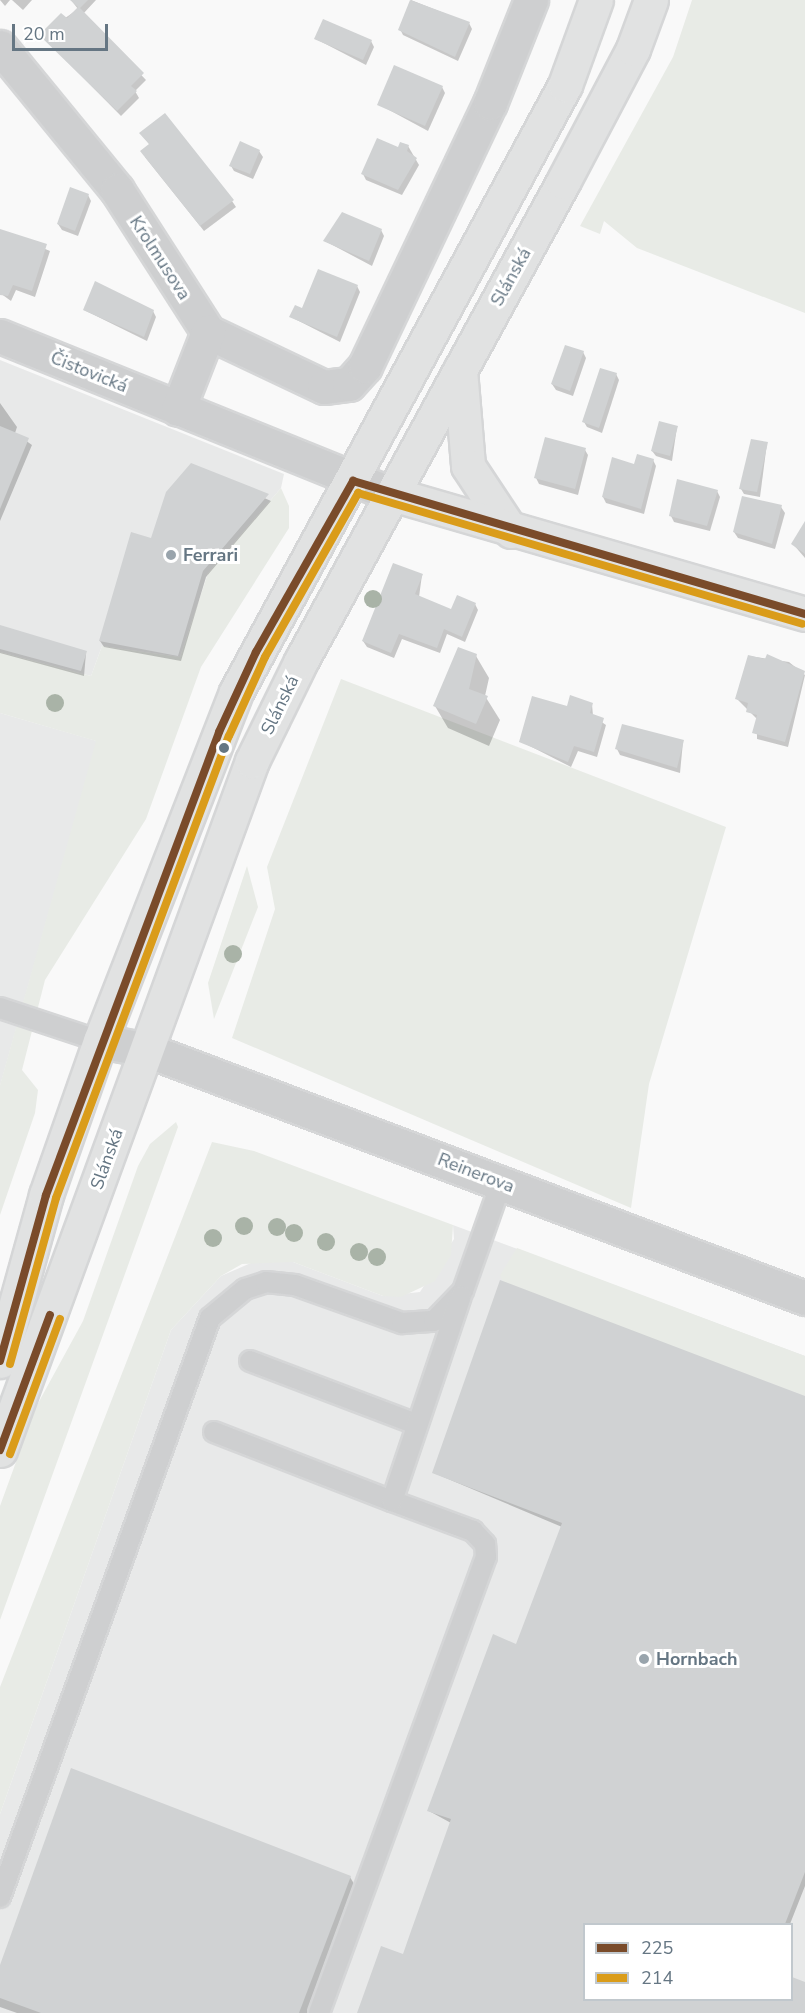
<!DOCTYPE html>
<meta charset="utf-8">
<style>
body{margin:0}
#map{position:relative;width:805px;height:2013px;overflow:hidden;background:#f9f9f9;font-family:"Nunito Sans",sans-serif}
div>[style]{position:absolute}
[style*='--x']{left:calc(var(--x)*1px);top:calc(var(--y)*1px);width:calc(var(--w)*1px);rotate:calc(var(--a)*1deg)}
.built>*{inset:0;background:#e8e9e9}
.green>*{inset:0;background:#e8ebe6}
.shadow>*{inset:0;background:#0003}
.building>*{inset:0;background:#d0d2d3}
.roads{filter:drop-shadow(2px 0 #d5d6d7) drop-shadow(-2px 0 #d5d6d7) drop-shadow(0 2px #d5d6d7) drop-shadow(0 -2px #d5d6d7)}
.lane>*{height:20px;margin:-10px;padding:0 10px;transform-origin:10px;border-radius:10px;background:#cecfd0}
.street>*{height:33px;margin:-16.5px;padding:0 16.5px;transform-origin:16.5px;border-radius:16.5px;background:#cecfd0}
.secondary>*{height:33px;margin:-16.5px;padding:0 16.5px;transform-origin:16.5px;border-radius:16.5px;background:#e1e2e2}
.bus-1>*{height:8px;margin:-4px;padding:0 4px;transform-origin:4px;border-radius:4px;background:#7a4b2a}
.bus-2>*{height:8px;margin:-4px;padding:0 4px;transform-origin:4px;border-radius:4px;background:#da9c1a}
.trees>*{width:18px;height:18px;margin:-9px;border-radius:50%;background:#a9b3a7}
.dots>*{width:16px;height:16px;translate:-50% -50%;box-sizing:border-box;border:3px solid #fff;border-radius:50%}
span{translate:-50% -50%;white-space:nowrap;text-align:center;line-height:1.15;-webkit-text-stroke:6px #fff;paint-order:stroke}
.street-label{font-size:18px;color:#657683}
.poi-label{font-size:18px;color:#657683;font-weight:700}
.left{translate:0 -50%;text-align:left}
.legend{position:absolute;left:583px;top:1923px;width:210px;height:78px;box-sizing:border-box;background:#fff;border:2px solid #c1c8cd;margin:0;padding:8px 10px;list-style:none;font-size:18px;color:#657683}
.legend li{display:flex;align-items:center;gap:12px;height:30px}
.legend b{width:30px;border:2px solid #c1c8cd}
.scale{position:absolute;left:12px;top:24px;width:96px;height:27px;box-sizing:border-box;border:3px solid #657683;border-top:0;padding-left:8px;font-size:18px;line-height:21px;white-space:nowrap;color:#657683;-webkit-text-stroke:4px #fff;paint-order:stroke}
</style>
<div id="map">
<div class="built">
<div style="clip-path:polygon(0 360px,284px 474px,281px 488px,208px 573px,180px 657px,102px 646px,91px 676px,0 652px)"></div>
<div style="clip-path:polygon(0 713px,97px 741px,0 1086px)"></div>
<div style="clip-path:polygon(evenodd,453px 1225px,805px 1356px,805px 2013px,0 2013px,0 1814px,171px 1330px,221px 1276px,258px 1260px,293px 1262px,383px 1296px,420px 1292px,454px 1239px,453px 1225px,584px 1924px,792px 1924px,792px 2000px,584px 2000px,584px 1924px)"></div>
</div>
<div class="green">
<div style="clip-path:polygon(692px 0,805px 0,805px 313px,637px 248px,604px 221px,600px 234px,580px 226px,673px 57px)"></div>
<div style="clip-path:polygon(281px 488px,289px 506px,289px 528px,201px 667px,146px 819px,45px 980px,22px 1070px,38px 1090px,35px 1113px,0 1215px,0 1085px,96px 741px,0 713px,0 652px,91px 676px,102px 646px,180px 657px,208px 573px)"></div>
<div style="clip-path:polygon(341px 679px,726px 827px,649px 1084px,631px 1208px,232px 1038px,275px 909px,267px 867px)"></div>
<div style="clip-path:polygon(247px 866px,258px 907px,214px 1019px,208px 983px)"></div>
<div style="clip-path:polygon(176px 1122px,178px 1127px,0 1620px,0 1506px,36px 1407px,83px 1321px,138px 1166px,150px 1144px)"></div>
<div style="clip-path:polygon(212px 1142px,254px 1151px,453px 1225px,451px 1255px,435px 1281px,401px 1297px,383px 1296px,293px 1262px,242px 1264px,221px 1276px,171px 1330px,0 1814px,0 1687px)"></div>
<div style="clip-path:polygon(517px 1248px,805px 1356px,805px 1396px,504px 1284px,500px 1275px)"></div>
</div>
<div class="shadow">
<div style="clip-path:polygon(0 0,10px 0,5px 6px)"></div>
<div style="clip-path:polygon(12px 0,32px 0,23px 10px)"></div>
<div style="clip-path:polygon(71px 0,96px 0,83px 14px,146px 80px,135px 91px,139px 98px,121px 116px,41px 35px,78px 9px)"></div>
<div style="clip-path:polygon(411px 0,469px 23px,472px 29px,458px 61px,403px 35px,400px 29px)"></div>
<div style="clip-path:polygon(316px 39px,371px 41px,374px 47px,366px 65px)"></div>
<div style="clip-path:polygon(442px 87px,445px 93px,428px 131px,378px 104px)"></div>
<div style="clip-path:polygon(141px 134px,232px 201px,236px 207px,204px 231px,145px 157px,150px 145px)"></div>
<div style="clip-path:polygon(408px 146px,419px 165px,402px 195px,366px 180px,363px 174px)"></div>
<div style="clip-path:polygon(259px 151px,263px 157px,253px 179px,234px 171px,231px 166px)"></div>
<div style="clip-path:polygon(88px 195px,91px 201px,78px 236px,62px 230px,58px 224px)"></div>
<div style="clip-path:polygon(0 230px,50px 251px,35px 297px,16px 290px,11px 301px,0 293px)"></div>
<div style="clip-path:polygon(381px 230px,384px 236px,372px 266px,325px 241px)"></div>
<div style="clip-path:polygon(357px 286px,360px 292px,340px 342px,291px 317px)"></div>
<div style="clip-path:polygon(84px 310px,153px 311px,156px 317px,147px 341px)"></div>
<div style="clip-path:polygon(583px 352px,586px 358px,573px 396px,556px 390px,552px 384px)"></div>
<div style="clip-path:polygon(616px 374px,619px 380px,602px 433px,587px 427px,584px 422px)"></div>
<div style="clip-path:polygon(0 403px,17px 427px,15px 433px,32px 445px,0 521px)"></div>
<div style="clip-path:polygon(677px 427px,672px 461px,656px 456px,652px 451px)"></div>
<div style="clip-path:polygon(767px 443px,760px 497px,744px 494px,741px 489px)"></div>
<div style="clip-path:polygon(585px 450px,588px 455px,578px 495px,539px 484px,536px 478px)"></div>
<div style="clip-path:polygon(653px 460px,656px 466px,644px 514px,606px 503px,603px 497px,635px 466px)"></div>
<div style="clip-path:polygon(191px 464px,271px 501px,206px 577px,181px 661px,104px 647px,100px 641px)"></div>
<div style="clip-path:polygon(717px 491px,720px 497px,710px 531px,674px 522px,671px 516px)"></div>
<div style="clip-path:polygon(781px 507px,785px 513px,775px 549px,738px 538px,734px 532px)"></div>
<div style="clip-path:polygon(805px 524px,805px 558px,793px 544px)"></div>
<div style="clip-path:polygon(422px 575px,419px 597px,452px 611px,475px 604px,478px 610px,465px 642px,447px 634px,440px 653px,402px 639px,394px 658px,367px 647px,363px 641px)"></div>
<div style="clip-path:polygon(0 627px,86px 653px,84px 676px,0 653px)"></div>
<div style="clip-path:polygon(476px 656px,489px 678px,485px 696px,500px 720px,489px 746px,448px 728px,435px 706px)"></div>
<div style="clip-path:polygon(749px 656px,789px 662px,805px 675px,788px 747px,757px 739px,757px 719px,737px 699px)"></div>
<div style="clip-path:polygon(592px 704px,593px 716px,606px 725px,597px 757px,578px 751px,571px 767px,520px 741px,568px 707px)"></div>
<div style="clip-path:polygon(683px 742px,680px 773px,620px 755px,617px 749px)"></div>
<div style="clip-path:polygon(805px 1397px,805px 1886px,790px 1924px,584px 1924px,584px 2000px,792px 2000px,792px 1978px,805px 1984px,805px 2013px,359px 2013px,403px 1956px,451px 1823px,429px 1811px,517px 1646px,562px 1527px,434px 1473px)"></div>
<div style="clip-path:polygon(350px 1877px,357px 1889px,310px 2013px,17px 2013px,0 2007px,0 1970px)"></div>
</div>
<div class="building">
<div style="clip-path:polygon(70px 0,88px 0,80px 8px,144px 73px,131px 86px,137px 91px,117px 111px,39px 35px,61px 13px,67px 18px,78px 7px)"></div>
<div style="clip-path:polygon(410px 0,470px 22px,455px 57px,398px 30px)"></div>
<div style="clip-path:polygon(323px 19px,372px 40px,363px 60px,314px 39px)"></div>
<div style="clip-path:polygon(394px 65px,443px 86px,425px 126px,377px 105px)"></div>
<div style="clip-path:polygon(165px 113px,234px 200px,200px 226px,140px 151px,149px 144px,139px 133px)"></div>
<div style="clip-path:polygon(377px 138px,398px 147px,400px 142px,409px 145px,407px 151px,417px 158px,398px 190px,361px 174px)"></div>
<div style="clip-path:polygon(240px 141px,260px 150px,250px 174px,229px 166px)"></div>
<div style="clip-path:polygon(70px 187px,89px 194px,75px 231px,57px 224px)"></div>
<div style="clip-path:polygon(342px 212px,382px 229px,369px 261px,323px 241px)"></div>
<div style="clip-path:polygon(0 229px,47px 244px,32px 291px,13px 285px,8px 296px,0 295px)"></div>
<div style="clip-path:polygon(318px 269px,358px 285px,337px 337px,289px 317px,295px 305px,302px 308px)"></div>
<div style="clip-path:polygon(95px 281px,154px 310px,144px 337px,83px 310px)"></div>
<div style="clip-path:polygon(565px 345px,584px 351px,570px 391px,551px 384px)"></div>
<div style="clip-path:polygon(600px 368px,617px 373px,599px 428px,582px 422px)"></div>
<div style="clip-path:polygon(659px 421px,678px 426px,670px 456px,651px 451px)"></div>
<div style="clip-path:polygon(0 426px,29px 438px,0 509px)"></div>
<div style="clip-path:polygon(545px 437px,586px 448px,575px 489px,534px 478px)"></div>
<div style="clip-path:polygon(751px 439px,768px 442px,757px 492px,739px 489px)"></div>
<div style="clip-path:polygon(637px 454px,654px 459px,641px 509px,602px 497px,612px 457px,634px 464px)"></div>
<div style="clip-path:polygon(191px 463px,269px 494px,203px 571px,178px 656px,99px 641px,131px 532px,151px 538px,166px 492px)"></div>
<div style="clip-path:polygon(677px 479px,718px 490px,707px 526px,669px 516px)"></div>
<div style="clip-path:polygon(742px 496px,782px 505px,772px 544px,733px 532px)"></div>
<div style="clip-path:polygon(805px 521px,805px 554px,791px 544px)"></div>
<div style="clip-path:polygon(393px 563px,423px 574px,415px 594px,451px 609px,457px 595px,476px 603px,462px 637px,444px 629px,437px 648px,399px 634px,391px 653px,362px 641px)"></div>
<div style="clip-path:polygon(0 625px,87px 651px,81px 671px,0 649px)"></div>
<div style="clip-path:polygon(458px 647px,477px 654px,469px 689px,488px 696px,476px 724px,433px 706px)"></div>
<div style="clip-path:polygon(767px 654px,805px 671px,785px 742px,752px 733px,757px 715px,746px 712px,748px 703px,735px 699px,748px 655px,765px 659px)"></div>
<div style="clip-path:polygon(570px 695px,593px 703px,590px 713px,604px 718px,594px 752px,574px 746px,568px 762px,519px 742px,532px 696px,567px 706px)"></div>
<div style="clip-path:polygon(622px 724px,684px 740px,677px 768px,615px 749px)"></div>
<div style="clip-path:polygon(500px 1280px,805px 1396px,805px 1872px,785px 1924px,584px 1924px,584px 2000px,792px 2000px,792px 1977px,805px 1982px,805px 2013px,357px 2013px,381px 1946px,403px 1954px,411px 1931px,451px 1819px,427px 1811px,493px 1634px,516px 1644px,562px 1523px,432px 1473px)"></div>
<div style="clip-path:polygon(71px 1768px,351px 1876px,299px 2013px,41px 2013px,0 1998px,0 1965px)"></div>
</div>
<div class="roads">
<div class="lane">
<div style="--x:0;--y:1008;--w:105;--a:18.3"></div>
<div style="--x:250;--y:1361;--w:178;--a:20.8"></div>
<div style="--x:214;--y:1432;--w:191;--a:21.2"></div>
<div style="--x:0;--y:1897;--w:616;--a:-70.06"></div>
<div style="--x:210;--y:1318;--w:45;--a:-39.6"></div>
<div style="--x:245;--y:1289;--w:22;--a:-18"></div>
<div style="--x:266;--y:1282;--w:29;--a:6"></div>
<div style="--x:295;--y:1285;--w:114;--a:19.6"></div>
<div style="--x:402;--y:1323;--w:32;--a:-4"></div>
<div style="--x:434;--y:1321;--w:42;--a:-46"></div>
<div style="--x:463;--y:1291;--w:114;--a:-70.6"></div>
<div style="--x:319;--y:2013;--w:486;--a:-69.9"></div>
<div style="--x:486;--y:1557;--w:13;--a:-94"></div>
<div style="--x:485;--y:1544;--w:18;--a:-133"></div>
<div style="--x:473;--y:1531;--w:86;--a:-159.7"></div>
<div style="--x:392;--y:1501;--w:216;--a:-71.4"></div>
</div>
<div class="street">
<div style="--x:0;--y:47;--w:185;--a:50.7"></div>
<div style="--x:117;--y:190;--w:169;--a:57.3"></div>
<div style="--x:208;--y:332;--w:128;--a:25.4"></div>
<div style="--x:324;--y:387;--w:25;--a:-7"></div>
<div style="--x:349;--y:384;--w:24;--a:-48"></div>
<div style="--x:365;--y:366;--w:291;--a:-64.6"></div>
<div style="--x:490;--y:103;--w:111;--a:-68.3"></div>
<div style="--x:0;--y:336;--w:423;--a:22"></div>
<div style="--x:178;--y:409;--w:83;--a:-68.7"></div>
<div style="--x:100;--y:1041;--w:48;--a:10.8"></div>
<div style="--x:147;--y:1050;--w:703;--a:20.65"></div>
</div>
<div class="secondary">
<div style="--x:460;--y:370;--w:96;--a:85.2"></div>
<div style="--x:468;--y:466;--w:78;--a:56.5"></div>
<div style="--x:392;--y:494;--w:430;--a:16.2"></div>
<div style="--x:0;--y:1361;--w:172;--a:-74.5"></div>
<div style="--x:46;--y:1195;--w:163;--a:-70.7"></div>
<div style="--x:100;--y:1041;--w:375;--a:-68.7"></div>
<div style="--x:236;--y:692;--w:690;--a:-61.54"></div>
<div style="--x:565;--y:85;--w:90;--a:-70"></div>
<div style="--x:0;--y:1450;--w:734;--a:-69.91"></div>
<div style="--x:252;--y:761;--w:111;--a:-63.9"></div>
<div style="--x:301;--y:661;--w:546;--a:-61.32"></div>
<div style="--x:563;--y:182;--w:150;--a:-62.2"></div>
<div style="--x:633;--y:49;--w:52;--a:-69.8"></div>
</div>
</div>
<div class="bus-1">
<div style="--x:0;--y:1361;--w:172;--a:-74.5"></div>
<div style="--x:46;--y:1195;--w:494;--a:-69.5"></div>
<div style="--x:219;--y:732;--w:88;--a:-65.2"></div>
<div style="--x:256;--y:652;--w:197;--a:-60.4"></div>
<div style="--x:353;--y:481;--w:471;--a:16.4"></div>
<div style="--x:0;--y:1450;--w:144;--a:-69.7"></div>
</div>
<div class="bus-2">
<div style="--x:10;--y:1364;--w:172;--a:-74.5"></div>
<div style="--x:56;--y:1198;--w:493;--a:-69.5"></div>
<div style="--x:229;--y:736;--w:87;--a:-65.5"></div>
<div style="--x:265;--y:657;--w:189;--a:-60.4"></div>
<div style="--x:358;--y:493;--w:463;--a:16.4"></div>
<div style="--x:10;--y:1454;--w:144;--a:-69.7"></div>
</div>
<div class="trees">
<div style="left:373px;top:599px"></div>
<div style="left:55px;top:703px"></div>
<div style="left:233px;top:954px"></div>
<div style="left:244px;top:1226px"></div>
<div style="left:277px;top:1227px"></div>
<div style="left:294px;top:1233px"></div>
<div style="left:213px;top:1238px"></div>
<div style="left:326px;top:1242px"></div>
<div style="left:359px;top:1252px"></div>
<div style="left:377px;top:1257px"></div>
</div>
<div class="dots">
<div style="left:171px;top:555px;background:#99a4ac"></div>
<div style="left:224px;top:748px;background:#657683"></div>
<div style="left:644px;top:1659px;background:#99a4ac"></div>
</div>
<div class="street-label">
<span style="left:160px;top:258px;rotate:57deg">Krolmusova</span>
<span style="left:511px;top:277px;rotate:-61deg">Slánská</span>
<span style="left:89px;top:372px;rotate:22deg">Čistovická</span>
<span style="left:280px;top:705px;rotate:-64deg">Slánská</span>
<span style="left:107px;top:1159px;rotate:-70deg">Slánská</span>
<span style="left:476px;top:1173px;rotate:21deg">Reinerova</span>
</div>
<div class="poi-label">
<span class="left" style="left:183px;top:555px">Ferrari</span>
<span class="left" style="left:656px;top:1659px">Hornbach</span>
</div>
<ul class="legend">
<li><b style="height:8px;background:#7a4b2a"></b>225</li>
<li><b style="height:8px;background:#da9c1a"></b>214</li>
</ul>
<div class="scale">20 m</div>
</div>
